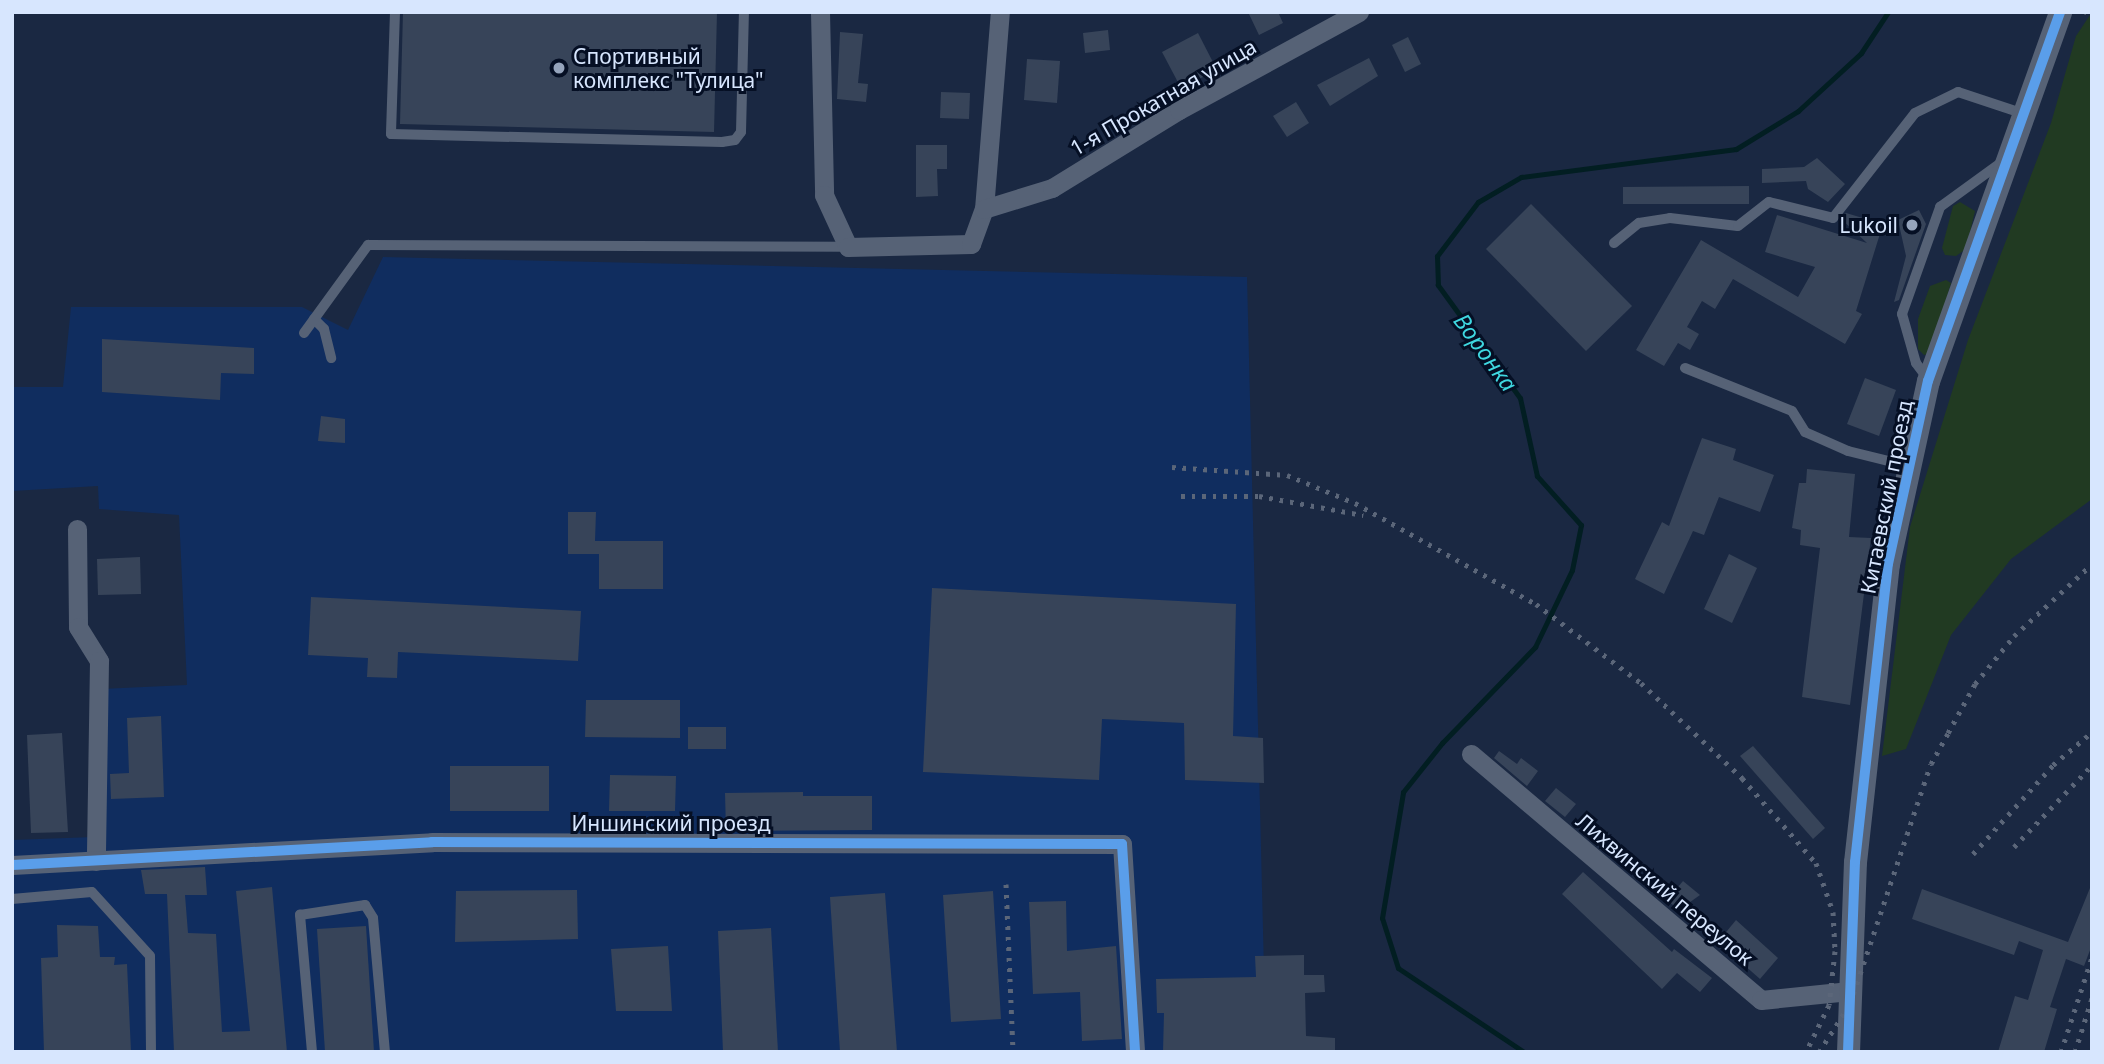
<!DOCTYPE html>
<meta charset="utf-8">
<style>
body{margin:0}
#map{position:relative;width:2104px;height:1064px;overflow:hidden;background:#1a2842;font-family:"Noto Sans",sans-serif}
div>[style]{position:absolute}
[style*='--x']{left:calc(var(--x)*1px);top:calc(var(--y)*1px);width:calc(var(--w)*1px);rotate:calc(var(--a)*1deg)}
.built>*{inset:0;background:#102d5f}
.green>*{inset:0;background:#213a22}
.stream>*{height:5px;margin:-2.5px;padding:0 2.5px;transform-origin:2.5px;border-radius:2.5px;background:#021e22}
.building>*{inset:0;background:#374459}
.path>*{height:2.5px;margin-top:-1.25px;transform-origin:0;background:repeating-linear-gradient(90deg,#566275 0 3.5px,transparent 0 7px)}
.service>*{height:10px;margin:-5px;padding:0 5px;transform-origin:5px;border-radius:5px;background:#566276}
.minor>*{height:19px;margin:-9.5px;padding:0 9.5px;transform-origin:9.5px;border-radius:9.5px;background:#566276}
.tertiary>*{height:23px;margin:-11.5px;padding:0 11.5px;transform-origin:11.5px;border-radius:11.5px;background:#566276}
.rail>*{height:5px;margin-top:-2.5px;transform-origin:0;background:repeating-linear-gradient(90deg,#5b6679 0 3.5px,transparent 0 10.5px)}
.cycleway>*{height:10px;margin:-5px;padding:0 5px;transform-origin:5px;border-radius:5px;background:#5a9eea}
.dots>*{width:19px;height:19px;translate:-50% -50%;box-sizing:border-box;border:4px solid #050f24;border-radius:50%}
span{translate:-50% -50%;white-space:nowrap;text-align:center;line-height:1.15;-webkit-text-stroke:6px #050f24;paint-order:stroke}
.poi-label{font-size:21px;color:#d7e6fe}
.left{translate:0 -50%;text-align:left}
.right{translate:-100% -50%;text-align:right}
.street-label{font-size:21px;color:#d7e6fe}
.water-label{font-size:23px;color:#3fd7e0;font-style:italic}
.frame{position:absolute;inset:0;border:14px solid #d7e6fe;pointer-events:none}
</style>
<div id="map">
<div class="built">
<div style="clip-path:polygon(383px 257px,1247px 277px,1266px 1052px,12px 1052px,12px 840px,94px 837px,101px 689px,187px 685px,179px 515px,99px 509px,98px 486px,12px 491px,12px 387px,63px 387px,71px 307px,302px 307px,348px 330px)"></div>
</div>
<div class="green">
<div style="clip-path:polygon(2092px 12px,2092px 499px,2011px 559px,1951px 635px,1906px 749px,1882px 756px,1910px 527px,1968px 340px,2051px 123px,2076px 36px)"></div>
<div style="clip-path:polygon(1960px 202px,1975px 211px,1966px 249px,1956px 256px,1945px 255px,1942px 248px,1953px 206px)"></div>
<div style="clip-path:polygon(1946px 280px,1951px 283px,1931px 353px,1924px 355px,1918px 349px,1918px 319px,1930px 286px)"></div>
</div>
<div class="stream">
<div style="--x:1524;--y:1052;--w:151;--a:-146.3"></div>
<div style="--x:1398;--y:968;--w:52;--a:-107.7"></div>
<div style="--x:1382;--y:918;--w:128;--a:-80.5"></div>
<div style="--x:1403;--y:792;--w:63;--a:-51.5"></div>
<div style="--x:1442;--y:743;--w:134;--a:-45.9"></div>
<div style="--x:1535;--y:647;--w:85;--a:-64.3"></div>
<div style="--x:1572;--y:570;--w:46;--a:-78.7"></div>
<div style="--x:1581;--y:525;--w:66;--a:-131.9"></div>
<div style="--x:1537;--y:476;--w:80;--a:-102.3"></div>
<div style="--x:1520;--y:398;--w:140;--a:-126"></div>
<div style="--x:1438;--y:285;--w:29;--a:-92"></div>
<div style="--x:1437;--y:256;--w:68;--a:-52.8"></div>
<div style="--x:1478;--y:202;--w:50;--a:-30.2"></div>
<div style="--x:1521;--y:177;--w:217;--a:-7.4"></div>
<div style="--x:1736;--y:149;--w:73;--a:-31.5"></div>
<div style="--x:1798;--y:111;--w:86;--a:-42.6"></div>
<div style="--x:1861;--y:53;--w:49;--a:-56.6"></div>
</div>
<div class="building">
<div style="clip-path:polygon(403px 12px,717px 12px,714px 132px,400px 124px)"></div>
<div style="clip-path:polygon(1248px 12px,1278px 12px,1283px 23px,1259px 35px)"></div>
<div style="clip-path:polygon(1108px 30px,1110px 50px,1085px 53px,1083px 33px)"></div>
<div style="clip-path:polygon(840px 32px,863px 34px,858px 83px,868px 84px,866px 102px,837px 99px)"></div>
<div style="clip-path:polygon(1198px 33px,1217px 70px,1181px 88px,1162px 52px)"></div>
<div style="clip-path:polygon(1408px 37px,1421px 64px,1405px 72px,1392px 45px)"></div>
<div style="clip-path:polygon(1369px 58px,1378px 76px,1330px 106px,1317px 85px)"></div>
<div style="clip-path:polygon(1027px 59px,1060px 61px,1057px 103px,1024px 100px)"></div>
<div style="clip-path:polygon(941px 92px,970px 93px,969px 119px,940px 118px)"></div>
<div style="clip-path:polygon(1296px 102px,1309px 123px,1287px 137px,1273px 116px)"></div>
<div style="clip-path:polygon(916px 145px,947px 145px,947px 169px,937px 169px,938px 196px,916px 197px)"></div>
<div style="clip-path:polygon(1817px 158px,1845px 184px,1828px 202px,1808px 189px,1806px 181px,1762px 183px,1762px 169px,1804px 167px)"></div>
<div style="clip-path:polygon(1749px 186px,1749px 204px,1623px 204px,1623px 187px)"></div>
<div style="clip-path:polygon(1531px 204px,1632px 306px,1586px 351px,1486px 249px)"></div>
<div style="clip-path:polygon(1919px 210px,1926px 224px,1899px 300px,1894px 302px,1906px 256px,1898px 220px)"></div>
<div style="clip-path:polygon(1846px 213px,1883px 224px,1856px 311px,1862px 314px,1845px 344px,1733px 279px,1715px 309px,1702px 301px,1687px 327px,1699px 334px,1690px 350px,1678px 343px,1664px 366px,1636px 350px,1701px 240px,1798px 297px,1815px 267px,1765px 252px,1777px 215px,1867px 243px,1841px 219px)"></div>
<div style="clip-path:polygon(102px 339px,254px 348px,254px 374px,221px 373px,220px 400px,102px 392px)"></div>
<div style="clip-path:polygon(1865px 378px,1896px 390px,1879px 436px,1847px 424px)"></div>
<div style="clip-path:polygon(321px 416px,345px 419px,345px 443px,318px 441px)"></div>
<div style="clip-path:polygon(1702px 438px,1736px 449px,1733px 460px,1774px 475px,1760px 512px,1719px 497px,1704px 535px,1693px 531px,1664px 594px,1635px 579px,1662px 522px,1669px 526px)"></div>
<div style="clip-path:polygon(1807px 469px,1855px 474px,1849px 537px,1871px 538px,1850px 705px,1802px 697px,1820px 548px,1800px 545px,1801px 530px,1792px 528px,1799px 483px,1806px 483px)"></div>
<div style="clip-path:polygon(568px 512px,596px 512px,595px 541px,663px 541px,663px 589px,599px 589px,599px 554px,568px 554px)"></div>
<div style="clip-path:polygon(1729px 554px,1757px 568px,1732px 623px,1704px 609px)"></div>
<div style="clip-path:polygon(140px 557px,141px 594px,98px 595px,97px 559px)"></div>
<div style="clip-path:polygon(932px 588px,1236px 604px,1233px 736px,1263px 738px,1264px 783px,1185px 780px,1184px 723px,1102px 719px,1099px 780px,923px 772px)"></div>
<div style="clip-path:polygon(311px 597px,581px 611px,578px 661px,398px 652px,397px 678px,367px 677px,368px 658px,308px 655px)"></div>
<div style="clip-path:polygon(586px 700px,680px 700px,680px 738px,585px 737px)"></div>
<div style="clip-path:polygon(161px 716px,164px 797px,111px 799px,110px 774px,129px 773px,127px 718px)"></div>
<div style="clip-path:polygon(688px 727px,726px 727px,726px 749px,688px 749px)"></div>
<div style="clip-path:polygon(62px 733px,68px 832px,31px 833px,27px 735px)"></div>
<div style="clip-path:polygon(1753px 746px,1825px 828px,1813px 839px,1740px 756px)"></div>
<div style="clip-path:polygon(1499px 751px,1517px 764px,1521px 758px,1538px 771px,1527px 786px,1494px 758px)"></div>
<div style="clip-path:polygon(450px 766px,549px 766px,549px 811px,450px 811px)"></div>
<div style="clip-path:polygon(610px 775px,676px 776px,675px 811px,609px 811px)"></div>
<div style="clip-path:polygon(1556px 788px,1576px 804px,1565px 817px,1545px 801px)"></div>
<div style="clip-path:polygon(803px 792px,803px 796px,872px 796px,872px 830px,726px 831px,725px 793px)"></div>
<div style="clip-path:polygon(205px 867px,207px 895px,185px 895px,188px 933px,216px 934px,222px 1032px,250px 1031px,236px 891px,272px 887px,287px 1052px,174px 1052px,167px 894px,145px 894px,141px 870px)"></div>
<div style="clip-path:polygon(1583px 872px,1672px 952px,1674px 949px,1712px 978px,1700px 992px,1677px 973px,1662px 989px,1562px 894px)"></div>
<div style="clip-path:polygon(1683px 881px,1700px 895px,1679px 910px,1667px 900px)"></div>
<div style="clip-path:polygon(2092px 883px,2092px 945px,2084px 966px,2066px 959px,2050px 1007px,2057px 1009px,2044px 1052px,1998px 1052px,2015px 996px,2028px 1000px,2043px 950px,2019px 941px,2014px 955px,1912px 919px,1922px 889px,2068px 942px)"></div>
<div style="clip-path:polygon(577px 890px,578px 939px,455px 942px,456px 891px)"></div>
<div style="clip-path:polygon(993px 891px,1001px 1019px,951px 1022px,943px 895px)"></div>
<div style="clip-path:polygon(885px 893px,897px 1052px,840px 1052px,830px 897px)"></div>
<div style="clip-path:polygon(1066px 901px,1067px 951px,1116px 946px,1122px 1039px,1082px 1041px,1080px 992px,1033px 994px,1029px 902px)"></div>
<div style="clip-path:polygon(1736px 920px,1778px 958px,1760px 979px,1718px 942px)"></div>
<div style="clip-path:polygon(57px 925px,98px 926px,100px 957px,115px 957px,114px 965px,127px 964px,131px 1052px,44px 1052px,41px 958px,58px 957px)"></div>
<div style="clip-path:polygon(366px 926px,374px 1052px,325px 1052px,317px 929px)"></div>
<div style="clip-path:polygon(771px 928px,778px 1052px,723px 1052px,718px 931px)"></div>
<div style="clip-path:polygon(668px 946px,672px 1011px,616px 1011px,611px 949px)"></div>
<div style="clip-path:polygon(1304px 955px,1304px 975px,1324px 975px,1325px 992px,1305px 993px,1306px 1036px,1335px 1038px,1335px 1052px,1163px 1052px,1164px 1013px,1157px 1013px,1156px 979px,1256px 977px,1255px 956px)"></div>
</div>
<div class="path">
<div style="--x:2084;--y:14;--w:2;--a:-63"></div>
</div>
<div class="service">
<div style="--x:395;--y:12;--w:122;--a:91.9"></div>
<div style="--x:391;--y:134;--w:331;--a:1.4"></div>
<div style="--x:722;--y:142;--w:13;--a:-9"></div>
<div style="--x:735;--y:140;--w:10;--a:-53"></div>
<div style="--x:741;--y:132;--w:120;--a:-88.6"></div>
<div style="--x:1614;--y:243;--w:32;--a:-39"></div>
<div style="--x:1639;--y:223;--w:31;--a:-9"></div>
<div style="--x:1670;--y:218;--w:68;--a:6.7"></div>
<div style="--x:1738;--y:226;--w:39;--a:-38"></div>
<div style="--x:1769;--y:202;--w:66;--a:14"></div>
<div style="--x:1833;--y:218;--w:133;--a:-52"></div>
<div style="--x:1915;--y:113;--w:48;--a:-26"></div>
<div style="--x:1958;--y:92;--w:70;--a:18.4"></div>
<div style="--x:314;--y:319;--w:14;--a:45"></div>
<div style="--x:324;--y:329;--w:30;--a:76"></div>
<div style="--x:304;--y:333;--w:109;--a:-54"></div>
<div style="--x:368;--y:245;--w:480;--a:0.2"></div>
<div style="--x:1685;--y:368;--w:115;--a:21.9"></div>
<div style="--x:1792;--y:411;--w:25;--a:58"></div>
<div style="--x:1805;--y:432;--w:47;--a:23.8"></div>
<div style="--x:1848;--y:451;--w:63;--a:13.8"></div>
<div style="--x:1928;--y:379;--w:20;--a:-127"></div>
<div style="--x:1916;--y:363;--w:51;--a:-105.9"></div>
<div style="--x:1902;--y:314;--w:114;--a:-70.4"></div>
<div style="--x:1940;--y:207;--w:77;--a:-36"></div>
<div style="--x:12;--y:899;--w:80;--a:-5"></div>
<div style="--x:92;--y:892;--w:86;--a:47.8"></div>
<div style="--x:150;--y:956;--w:96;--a:89.4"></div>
<div style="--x:312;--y:1052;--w:138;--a:-95"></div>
<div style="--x:300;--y:915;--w:66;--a:-8.7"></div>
<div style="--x:365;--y:905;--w:15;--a:58"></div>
<div style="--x:373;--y:918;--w:135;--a:84.9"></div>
</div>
<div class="minor">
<div style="--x:820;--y:12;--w:183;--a:88.7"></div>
<div style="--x:824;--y:195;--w:57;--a:65.2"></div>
<div style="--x:848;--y:247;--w:123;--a:-1.4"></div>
<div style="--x:971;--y:244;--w:37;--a:-70"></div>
<div style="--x:984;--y:209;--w:198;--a:-85.4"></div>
<div style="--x:984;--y:209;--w:71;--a:-17.2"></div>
<div style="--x:1052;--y:188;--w:149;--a:-31.6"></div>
<div style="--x:1179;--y:110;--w:205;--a:-28.6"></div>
<div style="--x:77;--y:529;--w:98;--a:89.4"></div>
<div style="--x:78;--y:627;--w:40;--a:58"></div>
<div style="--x:99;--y:661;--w:200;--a:90.9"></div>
<div style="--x:1471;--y:754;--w:380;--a:40.3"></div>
<div style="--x:1761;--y:1000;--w:89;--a:-5.8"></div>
<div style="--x:12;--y:865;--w:421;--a:-3.1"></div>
<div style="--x:432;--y:842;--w:690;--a:0.17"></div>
<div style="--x:1122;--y:844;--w:208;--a:86.4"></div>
</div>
<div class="tertiary">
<div style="--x:1848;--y:1052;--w:190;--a:-87.9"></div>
<div style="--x:1855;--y:862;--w:300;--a:-83.7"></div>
<div style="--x:1888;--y:564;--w:187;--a:-77.7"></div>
<div style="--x:1928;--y:381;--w:392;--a:-70.3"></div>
</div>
<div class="rail">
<div style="--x:1172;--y:467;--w:115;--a:4"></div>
<div style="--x:1287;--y:475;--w:74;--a:22.4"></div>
<div style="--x:1355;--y:503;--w:207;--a:29.2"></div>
<div style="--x:1536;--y:604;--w:131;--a:37"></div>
<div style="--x:1641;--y:683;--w:139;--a:43.2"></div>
<div style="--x:1742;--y:778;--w:113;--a:49"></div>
<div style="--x:1816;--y:863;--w:52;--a:70.9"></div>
<div style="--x:1833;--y:912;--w:39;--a:87"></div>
<div style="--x:1835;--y:951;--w:54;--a:96.3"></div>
<div style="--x:1829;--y:1005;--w:52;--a:116.1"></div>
<div style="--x:1181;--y:496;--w:78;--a:0"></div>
<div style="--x:1259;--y:496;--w:106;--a:10.4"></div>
<div style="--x:2014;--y:847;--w:113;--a:-46.4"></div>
<div style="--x:1973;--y:854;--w:120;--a:-48"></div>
<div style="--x:2053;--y:765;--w:51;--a:-40.2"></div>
<div style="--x:1006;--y:884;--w:168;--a:87.6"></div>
<div style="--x:1819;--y:1052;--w:57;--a:-57.1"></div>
<div style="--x:1850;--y:1004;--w:253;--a:-71.4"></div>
<div style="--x:1931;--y:764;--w:35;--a:-61"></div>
<div style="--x:1948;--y:733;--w:56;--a:-61.1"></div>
<div style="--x:1975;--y:684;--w:62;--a:-50.9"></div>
<div style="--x:2014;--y:636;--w:106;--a:-42.7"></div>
<div style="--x:2061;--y:1052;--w:100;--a:-71.9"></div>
<div style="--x:2075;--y:1052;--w:57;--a:-72.5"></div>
</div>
<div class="cycleway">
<div style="--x:12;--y:865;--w:421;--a:-3.1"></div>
<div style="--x:432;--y:842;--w:690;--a:0.17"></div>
<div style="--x:1122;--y:844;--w:208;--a:86.4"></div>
<div style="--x:1848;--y:1052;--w:190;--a:-87.9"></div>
<div style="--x:1855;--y:862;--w:300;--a:-83.7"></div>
<div style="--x:1888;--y:564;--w:187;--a:-77.7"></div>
<div style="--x:1928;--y:381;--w:392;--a:-70.3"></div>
</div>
<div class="dots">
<div style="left:559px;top:68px;background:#95a4bc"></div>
<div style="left:1912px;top:225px;background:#95a4bc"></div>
</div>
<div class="poi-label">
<span class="left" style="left:573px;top:68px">Спортивный<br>комплекс "Тулица"</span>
<span class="right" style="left:1898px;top:225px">Lukoil</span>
</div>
<div class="street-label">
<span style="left:1163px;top:97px;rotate:-30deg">1-я Прокатная улица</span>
<span style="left:1886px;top:497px;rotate:-79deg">Китаевский проезд</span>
<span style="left:671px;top:823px">Иншинский проезд</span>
<span style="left:1665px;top:889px;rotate:40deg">Лихвинский переулок</span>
</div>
<div class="water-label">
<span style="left:1486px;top:352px;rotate:54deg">Воронка</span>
</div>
<div class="frame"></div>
</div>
